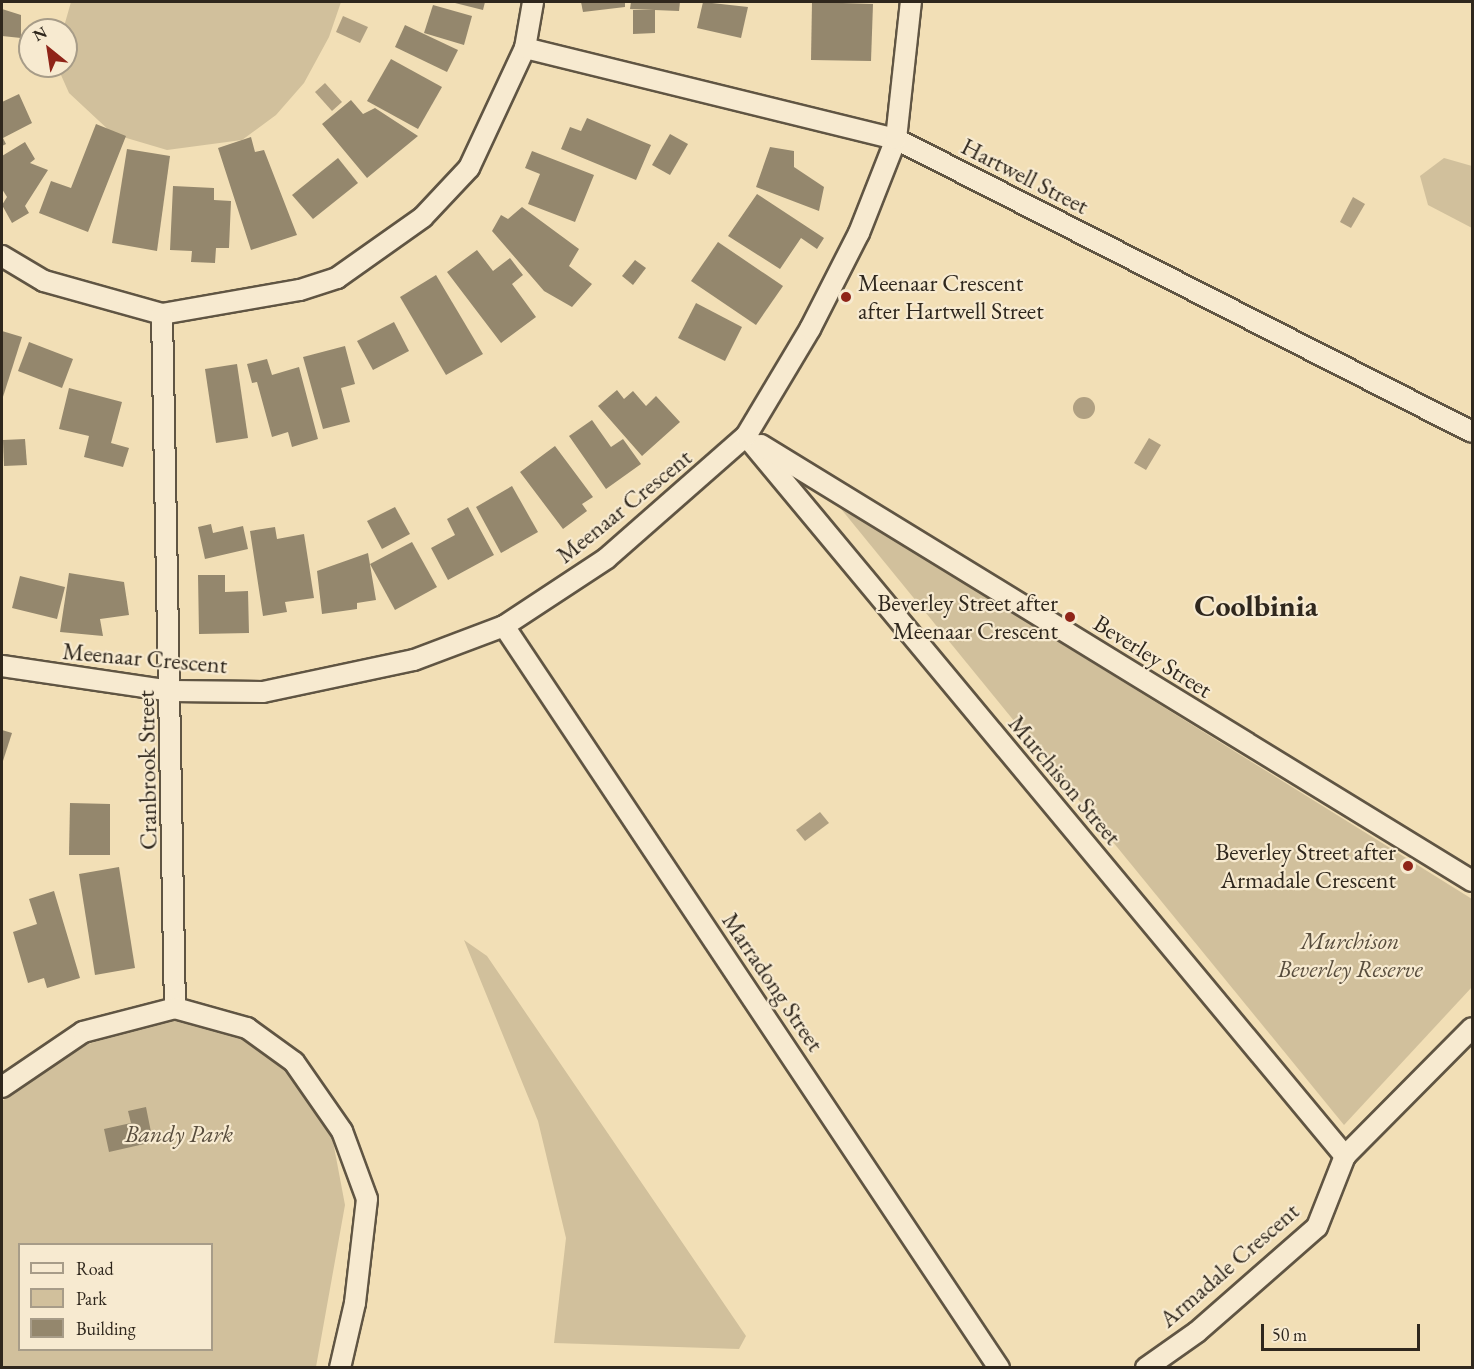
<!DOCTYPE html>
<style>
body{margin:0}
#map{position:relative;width:1474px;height:1369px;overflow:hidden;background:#f2dfb6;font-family:"EB Garamond",serif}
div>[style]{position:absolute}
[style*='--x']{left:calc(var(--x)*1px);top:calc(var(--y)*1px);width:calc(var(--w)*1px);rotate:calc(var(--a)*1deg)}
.green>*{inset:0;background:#d1c09c}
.water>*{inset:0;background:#b0a082}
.round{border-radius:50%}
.building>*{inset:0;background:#94876d}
.roads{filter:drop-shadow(2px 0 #605543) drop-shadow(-2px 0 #605543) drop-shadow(0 2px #605543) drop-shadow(0 -2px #605543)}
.minor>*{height:20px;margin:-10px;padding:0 10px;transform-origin:10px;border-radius:10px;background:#f7ead0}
.dots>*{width:16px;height:16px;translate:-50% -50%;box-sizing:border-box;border:3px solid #f7ead0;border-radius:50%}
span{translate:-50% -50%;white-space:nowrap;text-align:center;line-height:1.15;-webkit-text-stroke:4.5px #f7ead0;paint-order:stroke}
.street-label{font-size:24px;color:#2f271d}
.poi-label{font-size:24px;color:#2f271d}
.left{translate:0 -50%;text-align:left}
.right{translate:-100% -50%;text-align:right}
.park-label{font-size:24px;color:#584d3d;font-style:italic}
.district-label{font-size:30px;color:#2f271d;font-weight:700}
.frame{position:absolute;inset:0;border:3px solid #2f271d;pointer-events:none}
.legend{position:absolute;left:18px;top:1243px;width:195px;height:108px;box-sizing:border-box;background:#f7ead0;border:2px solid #a79c88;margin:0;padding:8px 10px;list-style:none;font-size:18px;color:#2f271d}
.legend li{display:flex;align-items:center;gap:12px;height:30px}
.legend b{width:30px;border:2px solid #a79c88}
.north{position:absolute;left:18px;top:18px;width:60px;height:60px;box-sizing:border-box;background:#f7ead0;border:2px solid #a79c88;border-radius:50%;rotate:330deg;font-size:16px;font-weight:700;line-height:24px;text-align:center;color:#2f271d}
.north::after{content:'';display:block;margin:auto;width:21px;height:27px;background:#8f2418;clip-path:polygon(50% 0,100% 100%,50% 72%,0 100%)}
.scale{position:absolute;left:1261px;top:1324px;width:159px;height:27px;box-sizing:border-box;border:3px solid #2f271d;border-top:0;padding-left:8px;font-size:18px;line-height:21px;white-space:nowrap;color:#2f271d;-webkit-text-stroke:4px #f7ead0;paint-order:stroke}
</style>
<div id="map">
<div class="green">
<div style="clip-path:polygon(71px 2px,341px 2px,329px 37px,304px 83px,276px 115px,242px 140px,167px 150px,113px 134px,69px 93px,57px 66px,66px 66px,63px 30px)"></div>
<div style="clip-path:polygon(1444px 158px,1472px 166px,1472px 228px,1428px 205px,1420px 176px)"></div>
<div style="clip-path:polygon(837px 504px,1472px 899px,1472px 987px,1344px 1125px)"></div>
<div style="clip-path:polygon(464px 940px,487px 956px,746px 1336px,739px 1349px,554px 1343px,566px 1238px,538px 1121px)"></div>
<div style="clip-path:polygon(evenodd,168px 1019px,237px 1033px,283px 1067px,332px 1136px,345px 1205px,316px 1367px,2px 1367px,2px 1101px,79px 1047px,168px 1019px,20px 1244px,212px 1244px,212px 1350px,20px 1350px,20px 1244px)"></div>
</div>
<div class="water">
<div style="clip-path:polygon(343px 16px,368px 27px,360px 43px,336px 32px)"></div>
<div style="clip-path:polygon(325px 83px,342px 102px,332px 111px,315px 92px)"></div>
<div style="clip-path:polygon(1353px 197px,1365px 204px,1351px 228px,1340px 222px)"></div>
<div class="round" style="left:1073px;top:397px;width:22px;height:22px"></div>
<div style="clip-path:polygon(1149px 438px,1161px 445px,1146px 470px,1134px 463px)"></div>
<div style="clip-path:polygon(820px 812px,829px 823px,805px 841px,796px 830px)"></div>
</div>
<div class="building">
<div style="clip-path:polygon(451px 2px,485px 2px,483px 10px)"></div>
<div style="clip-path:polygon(581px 2px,625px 2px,625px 7px,583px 12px)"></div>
<div style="clip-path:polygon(631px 2px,680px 2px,679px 11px,630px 9px)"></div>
<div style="clip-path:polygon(703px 2px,748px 7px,741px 38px,697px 28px)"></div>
<div style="clip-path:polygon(812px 2px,873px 4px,871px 61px,811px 60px)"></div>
<div style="clip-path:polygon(433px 5px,472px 16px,464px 45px,424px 33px)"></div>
<div style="clip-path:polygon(2px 9px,21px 15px,21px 38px,2px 36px)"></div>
<div style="clip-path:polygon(633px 10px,655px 10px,655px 33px,633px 34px)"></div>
<div style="clip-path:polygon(405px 25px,458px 50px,447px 72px,395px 47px)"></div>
<div style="clip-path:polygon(391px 59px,442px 87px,418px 129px,367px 101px)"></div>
<div style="clip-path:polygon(19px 94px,32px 123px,3px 138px,6px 144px,2px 146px,2px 102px)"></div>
<div style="clip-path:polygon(351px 100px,363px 114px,375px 108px,418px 136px,367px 178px,322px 124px)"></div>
<div style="clip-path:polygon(587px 118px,651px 145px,636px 180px,561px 149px,570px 127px,581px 131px)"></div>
<div style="clip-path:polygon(96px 124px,126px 136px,88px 232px,39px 213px,51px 181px,71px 188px)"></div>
<div style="clip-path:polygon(670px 134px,688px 144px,670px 175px,652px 165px)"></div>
<div style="clip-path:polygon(251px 137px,255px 152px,264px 150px,297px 235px,251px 250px,218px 148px)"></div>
<div style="clip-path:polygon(25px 142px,35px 159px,30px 163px,48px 170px,25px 206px,29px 213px,12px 223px,2px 205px,7px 197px,2px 189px,2px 156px)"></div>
<div style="clip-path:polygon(770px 147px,794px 151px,794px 167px,824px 187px,819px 211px,756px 187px)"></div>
<div style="clip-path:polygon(127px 149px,170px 156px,157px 251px,112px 243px)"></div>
<div style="clip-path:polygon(532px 151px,594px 175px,575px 222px,528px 204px,540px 174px,525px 168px)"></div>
<div style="clip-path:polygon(338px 158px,358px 183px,313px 219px,292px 195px)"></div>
<div style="clip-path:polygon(173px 186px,214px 188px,214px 200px,231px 201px,229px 248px,216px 248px,215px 263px,191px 262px,192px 251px,170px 250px)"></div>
<div style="clip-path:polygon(757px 194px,824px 238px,817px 249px,801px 238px,780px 269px,728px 236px)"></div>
<div style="clip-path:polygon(522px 207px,579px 249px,569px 266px,592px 284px,572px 307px,544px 291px,492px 231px,501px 215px,508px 219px)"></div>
<div style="clip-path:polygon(718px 242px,783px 286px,756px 325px,691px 281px)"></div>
<div style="clip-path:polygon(477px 250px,493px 271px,510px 258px,523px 275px,512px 284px,536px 317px,501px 343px,447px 272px)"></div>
<div style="clip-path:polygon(635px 260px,646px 268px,633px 285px,622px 276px)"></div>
<div style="clip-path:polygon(436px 275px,483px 354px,446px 375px,400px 297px)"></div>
<div style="clip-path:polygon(696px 303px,742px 327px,725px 361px,678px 338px)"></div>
<div style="clip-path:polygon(394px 322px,409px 351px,373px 370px,357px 341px)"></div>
<div style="clip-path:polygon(2px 331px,22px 337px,2px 400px)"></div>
<div style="clip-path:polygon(29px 342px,73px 359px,62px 388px,18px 371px)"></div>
<div style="clip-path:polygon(345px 346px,355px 384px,341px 388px,350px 422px,323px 429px,303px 357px)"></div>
<div style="clip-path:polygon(267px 359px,272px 375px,299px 367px,318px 439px,292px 447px,288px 432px,272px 437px,257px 382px,252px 383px,247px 364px)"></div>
<div style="clip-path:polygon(237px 364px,248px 438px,216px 443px,205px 369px)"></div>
<div style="clip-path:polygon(69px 388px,122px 402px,111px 443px,129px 448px,123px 467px,84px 457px,89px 436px,59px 429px)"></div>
<div style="clip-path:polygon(617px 390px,624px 399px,633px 391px,646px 406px,656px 396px,680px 422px,642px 456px,598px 406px)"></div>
<div style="clip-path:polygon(592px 420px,611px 447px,623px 439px,641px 464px,606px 489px,569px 436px)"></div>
<div style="clip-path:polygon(25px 439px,27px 465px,4px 466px,3px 440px)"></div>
<div style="clip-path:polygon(555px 446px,593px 497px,582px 504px,587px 511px,563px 529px,520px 472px)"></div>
<div style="clip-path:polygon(512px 486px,538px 532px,501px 553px,476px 507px)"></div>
<div style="clip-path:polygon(395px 507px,410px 534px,382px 549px,367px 521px)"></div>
<div style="clip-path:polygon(468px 507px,494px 555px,448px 580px,431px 548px,455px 535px,447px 519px)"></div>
<div style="clip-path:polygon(211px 524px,213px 533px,243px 526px,248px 549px,205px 559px,198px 527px)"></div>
<div style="clip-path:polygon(275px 527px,277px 539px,304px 534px,314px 598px,285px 602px,287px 612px,263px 616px,250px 531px)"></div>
<div style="clip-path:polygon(412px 542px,437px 587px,395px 610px,370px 564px)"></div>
<div style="clip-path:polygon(368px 553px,376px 600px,357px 603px,357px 609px,322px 614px,317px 571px)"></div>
<div style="clip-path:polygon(69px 573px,124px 582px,129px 615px,100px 619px,103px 636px,60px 632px)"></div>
<div style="clip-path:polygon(198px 575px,225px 575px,225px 592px,248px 591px,249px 633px,199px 634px)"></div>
<div style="clip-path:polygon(20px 576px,65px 587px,57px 619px,12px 608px)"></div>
<div style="clip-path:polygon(2px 730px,12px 733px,2px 764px)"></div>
<div style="clip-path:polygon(70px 803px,110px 804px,110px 855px,69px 855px)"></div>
<div style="clip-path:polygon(119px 867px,135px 968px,95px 975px,79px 874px)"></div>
<div style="clip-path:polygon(54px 891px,80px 978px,47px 988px,44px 978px,28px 983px,13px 932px,37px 924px,29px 899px)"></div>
<div style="clip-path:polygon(146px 1107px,153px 1142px,109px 1152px,104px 1129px,131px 1123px,128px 1111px)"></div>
</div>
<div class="roads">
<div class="minor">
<div style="--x:525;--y:48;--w:382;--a:13.8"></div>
<div style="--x:896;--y:139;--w:646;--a:26.96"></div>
<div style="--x:2;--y:256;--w:49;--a:30.8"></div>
<div style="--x:44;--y:281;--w:123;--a:15.6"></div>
<div style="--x:162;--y:314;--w:140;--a:-9.9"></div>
<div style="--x:300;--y:290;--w:39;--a:-18"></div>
<div style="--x:337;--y:278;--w:105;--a:-35.3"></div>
<div style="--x:423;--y:217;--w:67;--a:-46.8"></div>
<div style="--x:469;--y:168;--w:132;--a:-65"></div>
<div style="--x:525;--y:48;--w:47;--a:-80.1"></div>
<div style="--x:162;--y:314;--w:694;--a:88.93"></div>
<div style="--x:746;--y:436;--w:937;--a:50.24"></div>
<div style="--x:761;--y:445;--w:834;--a:31.52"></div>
<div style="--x:504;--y:626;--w:892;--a:56.29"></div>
<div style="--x:2;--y:666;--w:172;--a:8.4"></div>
<div style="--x:172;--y:691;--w:91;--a:0.6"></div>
<div style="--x:263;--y:692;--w:154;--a:-12"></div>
<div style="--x:414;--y:660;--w:96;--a:-20.7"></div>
<div style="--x:504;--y:626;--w:123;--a:-33.4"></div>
<div style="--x:607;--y:558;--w:185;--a:-41.3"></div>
<div style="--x:746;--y:436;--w:125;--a:-59.1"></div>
<div style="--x:810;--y:329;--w:108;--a:-63"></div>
<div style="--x:859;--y:233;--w:101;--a:-68.5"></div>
<div style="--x:896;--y:139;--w:138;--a:-83.8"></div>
<div style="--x:2;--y:1087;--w:98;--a:-34.2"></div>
<div style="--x:83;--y:1032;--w:95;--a:-14.6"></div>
<div style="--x:175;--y:1008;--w:75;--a:15.5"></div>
<div style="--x:247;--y:1028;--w:58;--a:35.9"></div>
<div style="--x:294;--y:1062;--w:84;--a:55.2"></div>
<div style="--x:342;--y:1131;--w:72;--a:69.8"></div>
<div style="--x:367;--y:1199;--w:105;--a:96.6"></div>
<div style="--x:355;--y:1303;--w:67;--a:103"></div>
<div style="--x:1146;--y:1368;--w:62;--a:-35.2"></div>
<div style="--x:1197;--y:1332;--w:159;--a:-41.2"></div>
<div style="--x:1317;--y:1227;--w:76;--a:-68.5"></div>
<div style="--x:1345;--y:1156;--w:180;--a:-45.2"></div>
</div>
</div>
<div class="dots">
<div style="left:846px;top:297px;background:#8f2418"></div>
<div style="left:1070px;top:617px;background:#8f2418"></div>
<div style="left:1408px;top:866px;background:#8f2418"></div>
</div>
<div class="street-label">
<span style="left:1025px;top:176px;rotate:27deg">Hartwell Street</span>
<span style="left:624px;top:506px;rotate:-39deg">Meenaar Crescent</span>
<span style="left:1153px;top:656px;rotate:32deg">Beverley Street</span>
<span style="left:145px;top:658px;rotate:5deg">Meenaar Crescent</span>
<span style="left:147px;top:770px;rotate:-91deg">Cranbrook Street</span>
<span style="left:1065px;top:780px;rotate:50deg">Murchison Street</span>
<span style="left:773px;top:982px;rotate:56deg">Marradong Street</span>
<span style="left:1229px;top:1265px;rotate:-41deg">Armadale Crescent</span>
</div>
<div class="poi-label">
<span class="left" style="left:858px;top:297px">Meenaar Crescent<br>after Hartwell Street</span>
<span class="right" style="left:1058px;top:617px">Beverley Street after<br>Meenaar Crescent</span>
<span class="right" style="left:1396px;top:866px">Beverley Street after<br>Armadale Crescent</span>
</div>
<div class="park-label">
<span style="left:1350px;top:955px">Murchison<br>Beverley Reserve</span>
<span style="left:179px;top:1134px">Bandy Park</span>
</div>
<div class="district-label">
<span style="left:1256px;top:606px">Coolbinia</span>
</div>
<div class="frame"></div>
<ul class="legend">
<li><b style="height:8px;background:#f7ead0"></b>Road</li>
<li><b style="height:16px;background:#d1c09c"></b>Park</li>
<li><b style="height:16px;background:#94876d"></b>Building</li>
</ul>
<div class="north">N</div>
<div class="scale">50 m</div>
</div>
